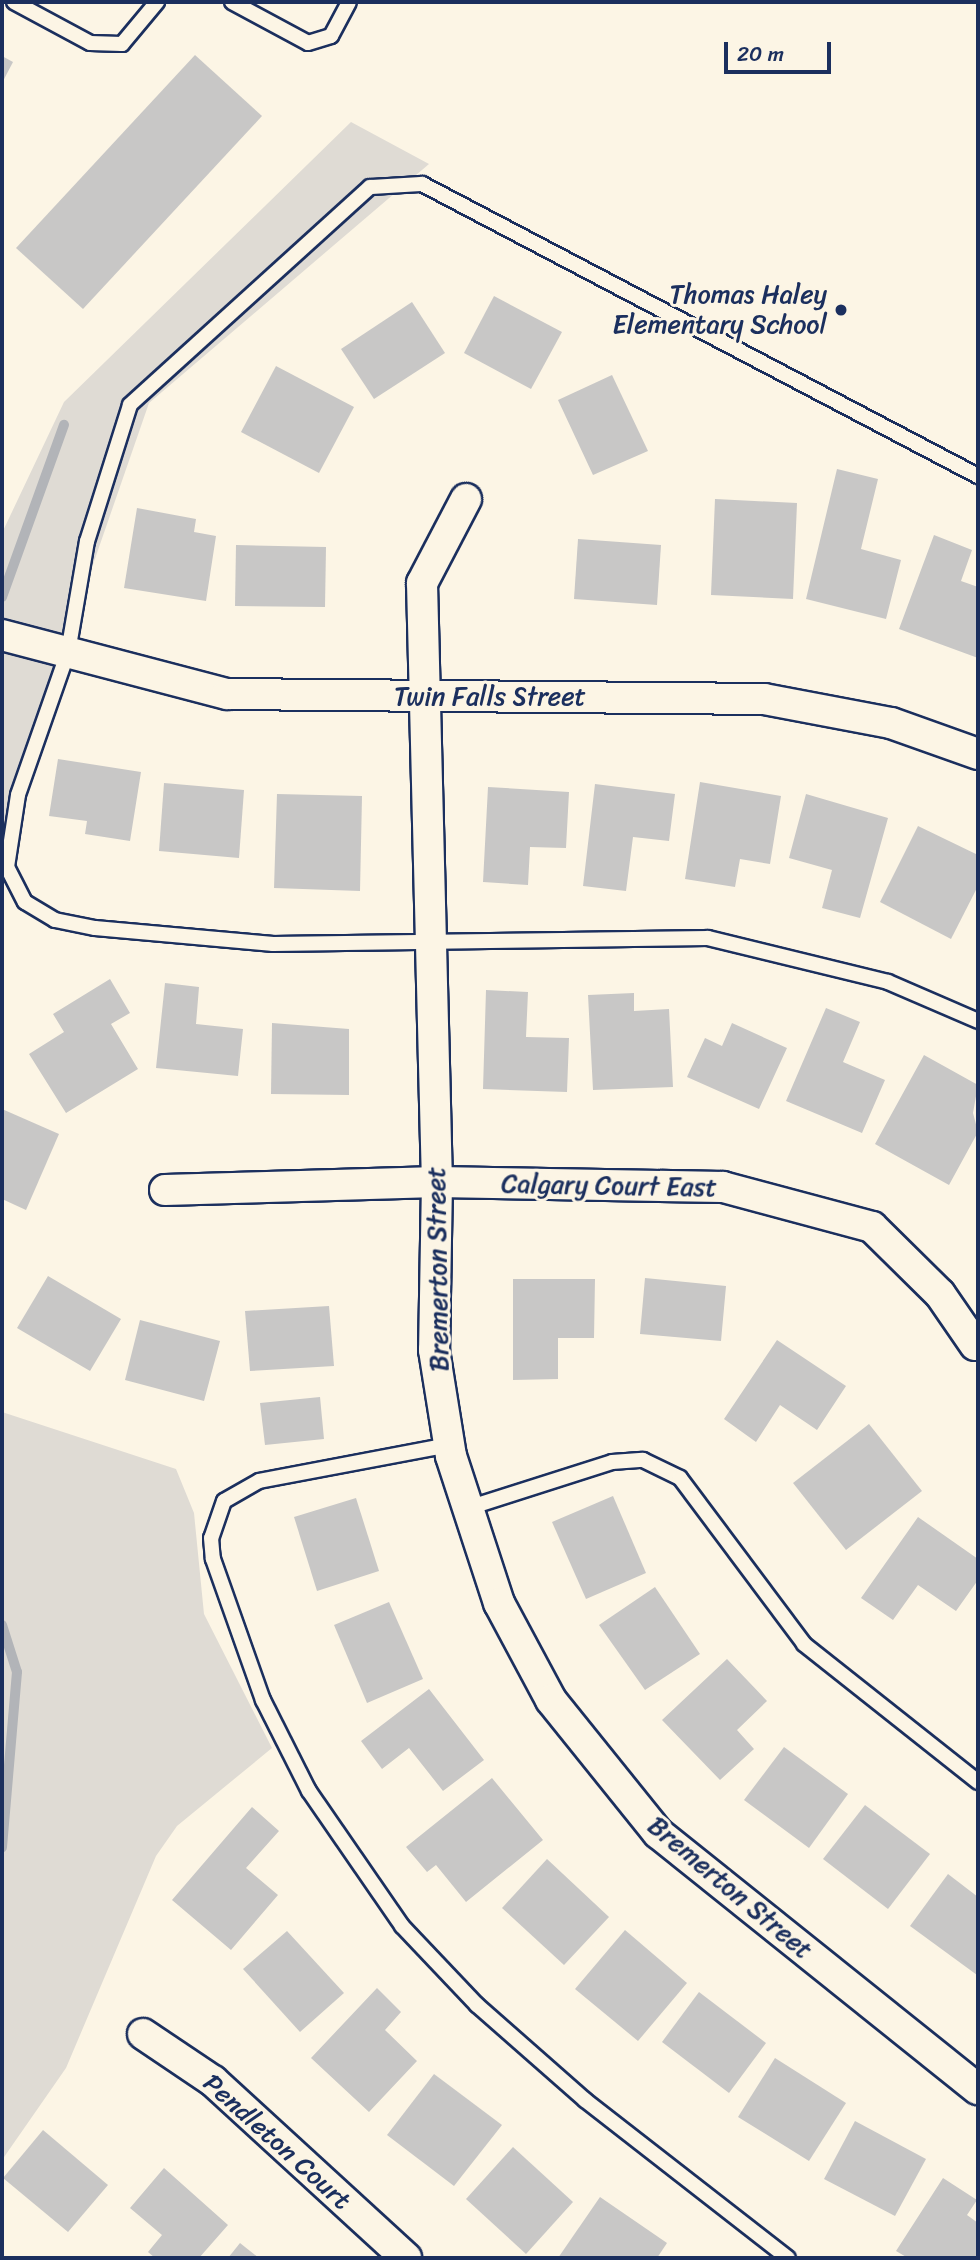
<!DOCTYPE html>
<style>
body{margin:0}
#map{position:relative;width:980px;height:2260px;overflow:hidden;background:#fcf5e5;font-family:Sriracha,sans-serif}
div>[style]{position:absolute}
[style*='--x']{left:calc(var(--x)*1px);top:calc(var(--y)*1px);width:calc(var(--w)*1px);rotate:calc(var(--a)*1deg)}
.green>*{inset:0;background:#dfdbd4}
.stream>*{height:10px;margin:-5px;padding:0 5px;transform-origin:5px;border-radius:5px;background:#b2b4b8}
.building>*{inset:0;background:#c8c7c6}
.roads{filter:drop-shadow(2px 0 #1b2f5e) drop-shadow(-2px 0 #1b2f5e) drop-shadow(0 2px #1b2f5e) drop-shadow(0 -2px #1b2f5e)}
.lane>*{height:14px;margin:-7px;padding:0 7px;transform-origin:7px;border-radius:7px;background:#fcf5e5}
.street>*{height:30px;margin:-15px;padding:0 15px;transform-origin:15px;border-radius:15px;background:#fcf5e5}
.dots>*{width:19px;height:19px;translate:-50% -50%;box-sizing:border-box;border:4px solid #fcf5e5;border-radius:50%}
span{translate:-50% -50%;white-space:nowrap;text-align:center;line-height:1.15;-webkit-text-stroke:6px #fcf5e5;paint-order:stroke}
.poi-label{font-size:26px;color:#1b2f5e}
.right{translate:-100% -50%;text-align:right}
.street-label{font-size:26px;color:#1b2f5e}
.frame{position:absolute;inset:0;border:4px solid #1b2f5e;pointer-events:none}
.scale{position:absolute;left:724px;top:42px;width:107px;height:32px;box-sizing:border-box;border:4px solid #1b2f5e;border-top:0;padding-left:9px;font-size:21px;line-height:24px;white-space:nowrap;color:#1b2f5e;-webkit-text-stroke:5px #fcf5e5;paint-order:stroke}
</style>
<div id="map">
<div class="green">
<div style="clip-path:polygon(351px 122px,429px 164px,149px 403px,2px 827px,2px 533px,64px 402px)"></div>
<div style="clip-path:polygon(2px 1412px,176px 1469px,194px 1513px,204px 1614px,272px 1748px,177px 1826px,156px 1856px,66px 2068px,2px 2160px)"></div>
</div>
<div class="stream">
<div style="--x:2;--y:597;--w:183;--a:-70.2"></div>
<div style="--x:2;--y:1625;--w:49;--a:72.3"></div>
<div style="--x:17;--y:1672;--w:176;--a:94.9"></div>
</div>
<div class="building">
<div style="clip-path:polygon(195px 55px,262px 116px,83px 309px,16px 248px)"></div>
<div style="clip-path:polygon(2px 56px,13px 62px,2px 83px)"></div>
<div style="clip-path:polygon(494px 296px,562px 332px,531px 389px,464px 353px)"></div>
<div style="clip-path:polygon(412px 302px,445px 353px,374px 399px,341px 349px)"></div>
<div style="clip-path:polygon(276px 366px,354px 407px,319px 473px,241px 432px)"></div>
<div style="clip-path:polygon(612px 375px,648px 451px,593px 475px,558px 400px)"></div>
<div style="clip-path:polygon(837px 469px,878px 479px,861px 549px,901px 560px,886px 619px,806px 599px)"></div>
<div style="clip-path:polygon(715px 499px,797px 503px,793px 599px,711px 595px)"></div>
<div style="clip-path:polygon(137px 508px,196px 519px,194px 532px,216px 536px,206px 601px,124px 588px)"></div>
<div style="clip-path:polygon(934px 535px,972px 550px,961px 581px,978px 587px,978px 658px,899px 629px)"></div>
<div style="clip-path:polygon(578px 539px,661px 545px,657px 605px,574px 599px)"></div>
<div style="clip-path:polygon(236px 545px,326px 547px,325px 607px,235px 606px)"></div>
<div style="clip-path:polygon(58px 759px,141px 772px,130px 841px,85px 834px,87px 821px,49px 816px)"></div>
<div style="clip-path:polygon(700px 782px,781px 796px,770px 864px,740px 859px,735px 887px,685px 879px)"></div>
<div style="clip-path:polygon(164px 783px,244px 790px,239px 858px,159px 851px)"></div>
<div style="clip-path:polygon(595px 784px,675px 794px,669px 841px,633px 837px,626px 891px,583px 886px)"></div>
<div style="clip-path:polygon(488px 787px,569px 792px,566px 848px,530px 847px,528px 885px,483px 882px)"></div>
<div style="clip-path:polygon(277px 794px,362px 796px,360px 891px,274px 888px)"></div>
<div style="clip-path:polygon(806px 794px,888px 818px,860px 918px,822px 908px,832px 870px,789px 858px)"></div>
<div style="clip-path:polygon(918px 826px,978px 855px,978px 886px,951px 939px,880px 902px)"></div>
<div style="clip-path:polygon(110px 979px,130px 1013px,111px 1024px,138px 1069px,66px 1113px,29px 1054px,64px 1032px,53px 1014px)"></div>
<div style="clip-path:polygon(165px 983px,199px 987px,196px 1024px,243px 1029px,238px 1076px,156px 1068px)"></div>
<div style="clip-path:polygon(486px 990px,528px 992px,526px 1037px,569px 1038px,567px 1092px,483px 1089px)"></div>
<div style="clip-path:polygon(634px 993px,634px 1011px,669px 1009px,673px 1087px,593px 1090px,588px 995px)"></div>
<div style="clip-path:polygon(826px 1008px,860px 1022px,843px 1062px,885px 1080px,862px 1133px,786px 1101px)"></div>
<div style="clip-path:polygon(272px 1023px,349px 1029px,349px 1095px,271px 1094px)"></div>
<div style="clip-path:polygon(732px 1023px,787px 1048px,759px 1109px,687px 1077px,705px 1038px,722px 1046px)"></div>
<div style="clip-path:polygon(924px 1055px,978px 1085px,973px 1113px,978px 1132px,949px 1185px,875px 1144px)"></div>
<div style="clip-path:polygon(2px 1109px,59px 1134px,26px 1210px,2px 1199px)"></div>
<div style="clip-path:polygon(48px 1276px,121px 1319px,90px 1371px,17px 1328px)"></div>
<div style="clip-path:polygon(645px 1278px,726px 1286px,721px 1341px,640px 1334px)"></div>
<div style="clip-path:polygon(513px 1279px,595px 1279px,594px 1338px,558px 1338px,558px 1379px,513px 1380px)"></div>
<div style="clip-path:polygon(329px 1306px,334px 1366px,250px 1371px,245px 1311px)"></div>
<div style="clip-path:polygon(140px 1320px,220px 1341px,204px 1401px,125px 1380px)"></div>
<div style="clip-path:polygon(777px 1340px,846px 1386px,817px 1430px,780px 1405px,756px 1442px,724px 1419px)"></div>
<div style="clip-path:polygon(320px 1397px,324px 1439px,265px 1445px,260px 1403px)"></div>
<div style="clip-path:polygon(869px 1424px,922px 1491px,846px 1550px,793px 1483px)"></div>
<div style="clip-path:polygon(613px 1496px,646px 1573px,586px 1599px,552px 1522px)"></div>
<div style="clip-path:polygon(356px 1498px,379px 1571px,317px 1591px,294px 1517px)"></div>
<div style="clip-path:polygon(918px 1517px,978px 1559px,978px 1580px,956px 1611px,918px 1585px,893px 1620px,861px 1598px)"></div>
<div style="clip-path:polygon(655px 1587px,700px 1654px,645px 1690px,599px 1625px)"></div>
<div style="clip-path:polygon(389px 1602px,423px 1679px,367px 1703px,334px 1625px)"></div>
<div style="clip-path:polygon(727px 1659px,767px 1701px,737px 1730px,754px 1749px,720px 1780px,662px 1720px)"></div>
<div style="clip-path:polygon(429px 1689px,484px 1760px,443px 1791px,409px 1748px,382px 1769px,361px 1741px)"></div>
<div style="clip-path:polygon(784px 1747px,848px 1794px,809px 1848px,744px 1800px)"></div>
<div style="clip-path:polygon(492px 1778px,543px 1840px,466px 1902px,436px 1865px,427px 1872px,406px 1847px)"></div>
<div style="clip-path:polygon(865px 1805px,930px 1854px,888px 1909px,823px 1859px)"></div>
<div style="clip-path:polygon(252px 1807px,279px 1831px,246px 1868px,278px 1895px,231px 1950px,172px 1900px)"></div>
<div style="clip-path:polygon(547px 1859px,609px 1917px,564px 1965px,502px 1908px)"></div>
<div style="clip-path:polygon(948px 1874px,978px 1897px,977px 1975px,910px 1926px)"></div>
<div style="clip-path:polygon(625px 1930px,687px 1983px,638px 2041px,575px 1989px)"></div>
<div style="clip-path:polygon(287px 1931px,344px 1993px,300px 2032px,243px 1969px)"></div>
<div style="clip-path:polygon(377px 1988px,401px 2012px,385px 2030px,417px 2061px,369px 2112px,311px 2058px)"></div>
<div style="clip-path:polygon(699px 1992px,766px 2043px,729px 2093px,662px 2042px)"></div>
<div style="clip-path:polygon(775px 2058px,846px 2103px,809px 2161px,738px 2117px)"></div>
<div style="clip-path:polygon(434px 2074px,502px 2125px,454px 2186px,387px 2135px)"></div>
<div style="clip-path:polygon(855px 2121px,926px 2159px,895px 2216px,824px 2179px)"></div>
<div style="clip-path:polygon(43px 2130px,108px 2185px,68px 2232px,3px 2178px)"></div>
<div style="clip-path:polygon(513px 2147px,573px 2202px,526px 2254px,466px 2199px)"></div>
<div style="clip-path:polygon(164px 2168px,228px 2225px,199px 2258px,155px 2258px,148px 2252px,162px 2235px,130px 2208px)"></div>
<div style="clip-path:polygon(943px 2178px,977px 2200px,967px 2215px,978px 2223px,978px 2258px,908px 2258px,896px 2251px)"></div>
<div style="clip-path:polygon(600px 2197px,667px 2243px,657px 2258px,558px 2258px)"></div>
<div style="clip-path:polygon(240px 2243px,259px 2258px,228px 2258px)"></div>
</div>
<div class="roads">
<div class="lane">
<div style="--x:14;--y:2;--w:86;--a:28.3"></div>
<div style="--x:90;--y:43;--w:32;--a:2"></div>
<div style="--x:122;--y:44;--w:55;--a:-50.2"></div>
<div style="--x:232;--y:2;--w:86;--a:28.3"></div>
<div style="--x:308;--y:43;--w:24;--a:-17"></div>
<div style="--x:331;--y:36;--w:38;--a:-62"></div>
<div style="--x:978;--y:476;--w:628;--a:-152.29"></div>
<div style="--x:422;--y:184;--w:52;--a:176.7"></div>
<div style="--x:370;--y:187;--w:324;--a:137.8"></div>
<div style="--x:130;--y:405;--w:143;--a:107.5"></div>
<div style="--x:87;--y:541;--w:113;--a:99.7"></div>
<div style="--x:68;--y:652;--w:151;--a:109.3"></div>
<div style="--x:18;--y:795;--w:73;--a:98.7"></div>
<div style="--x:7;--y:867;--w:39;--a:63"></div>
<div style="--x:25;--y:902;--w:35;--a:31"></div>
<div style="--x:55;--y:920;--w:41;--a:11.3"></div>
<div style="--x:95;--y:928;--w:179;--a:5.1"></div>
<div style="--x:273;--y:944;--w:435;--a:-0.8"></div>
<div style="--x:708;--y:938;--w:185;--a:13.7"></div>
<div style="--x:888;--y:982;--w:98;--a:23.4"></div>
<div style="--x:449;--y:1445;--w:193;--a:169.3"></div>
<div style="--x:259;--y:1481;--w:40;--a:150.3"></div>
<div style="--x:224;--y:1501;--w:39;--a:109"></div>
<div style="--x:211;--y:1538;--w:21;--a:85"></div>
<div style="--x:213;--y:1559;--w:150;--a:70.5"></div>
<div style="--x:263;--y:1700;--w:102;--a:63.2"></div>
<div style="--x:309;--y:1791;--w:164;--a:55.4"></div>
<div style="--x:402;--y:1926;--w:109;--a:46.5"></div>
<div style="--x:477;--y:2005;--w:144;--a:41.3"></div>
<div style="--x:585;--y:2100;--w:257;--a:37.9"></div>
<div style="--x:468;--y:1508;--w:151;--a:-17.7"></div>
<div style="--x:612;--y:1462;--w:31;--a:-4"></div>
<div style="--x:643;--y:1460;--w:41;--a:25.9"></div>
<div style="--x:680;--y:1478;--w:207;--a:53.2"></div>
<div style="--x:804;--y:1644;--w:222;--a:38.4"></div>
</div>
<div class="street">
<div style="--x:466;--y:499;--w:95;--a:117.6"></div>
<div style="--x:422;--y:583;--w:599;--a:88.57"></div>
<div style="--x:437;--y:1182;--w:168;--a:91"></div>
<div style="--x:434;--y:1350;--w:107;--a:80.9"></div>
<div style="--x:451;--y:1456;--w:155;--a:71.9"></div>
<div style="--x:499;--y:1603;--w:110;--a:61.8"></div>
<div style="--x:551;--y:1700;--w:171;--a:51.2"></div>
<div style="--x:658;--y:1833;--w:410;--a:38.7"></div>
<div style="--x:2;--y:635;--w:233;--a:14.7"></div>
<div style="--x:227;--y:694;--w:537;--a:0.53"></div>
<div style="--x:764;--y:699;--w:129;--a:10.7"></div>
<div style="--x:891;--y:723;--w:92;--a:19.6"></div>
<div style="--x:165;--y:1190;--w:272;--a:-1.7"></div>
<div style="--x:437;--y:1182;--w:286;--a:1"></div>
<div style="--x:723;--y:1187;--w:154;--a:15"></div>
<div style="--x:872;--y:1227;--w:95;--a:44.6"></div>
<div style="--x:940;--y:1294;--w:62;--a:55.5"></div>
<div style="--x:143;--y:2034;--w:84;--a:33.9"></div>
<div style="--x:213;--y:2081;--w:262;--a:42.5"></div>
</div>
</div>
<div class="dots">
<div style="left:841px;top:310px;background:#1b2f5e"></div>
</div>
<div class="poi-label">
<span class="right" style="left:827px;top:310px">Thomas Haley<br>Elementary School</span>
</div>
<div class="street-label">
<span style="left:490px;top:697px">Twin Falls Street</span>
<span style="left:609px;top:1186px;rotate:1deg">Calgary Court East</span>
<span style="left:438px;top:1269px;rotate:-91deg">Bremerton Street</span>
<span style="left:730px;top:1888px;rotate:40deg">Bremerton Street</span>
<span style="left:277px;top:2142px;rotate:42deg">Pendleton Court</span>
</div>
<div class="frame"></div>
<div class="scale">20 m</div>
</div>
